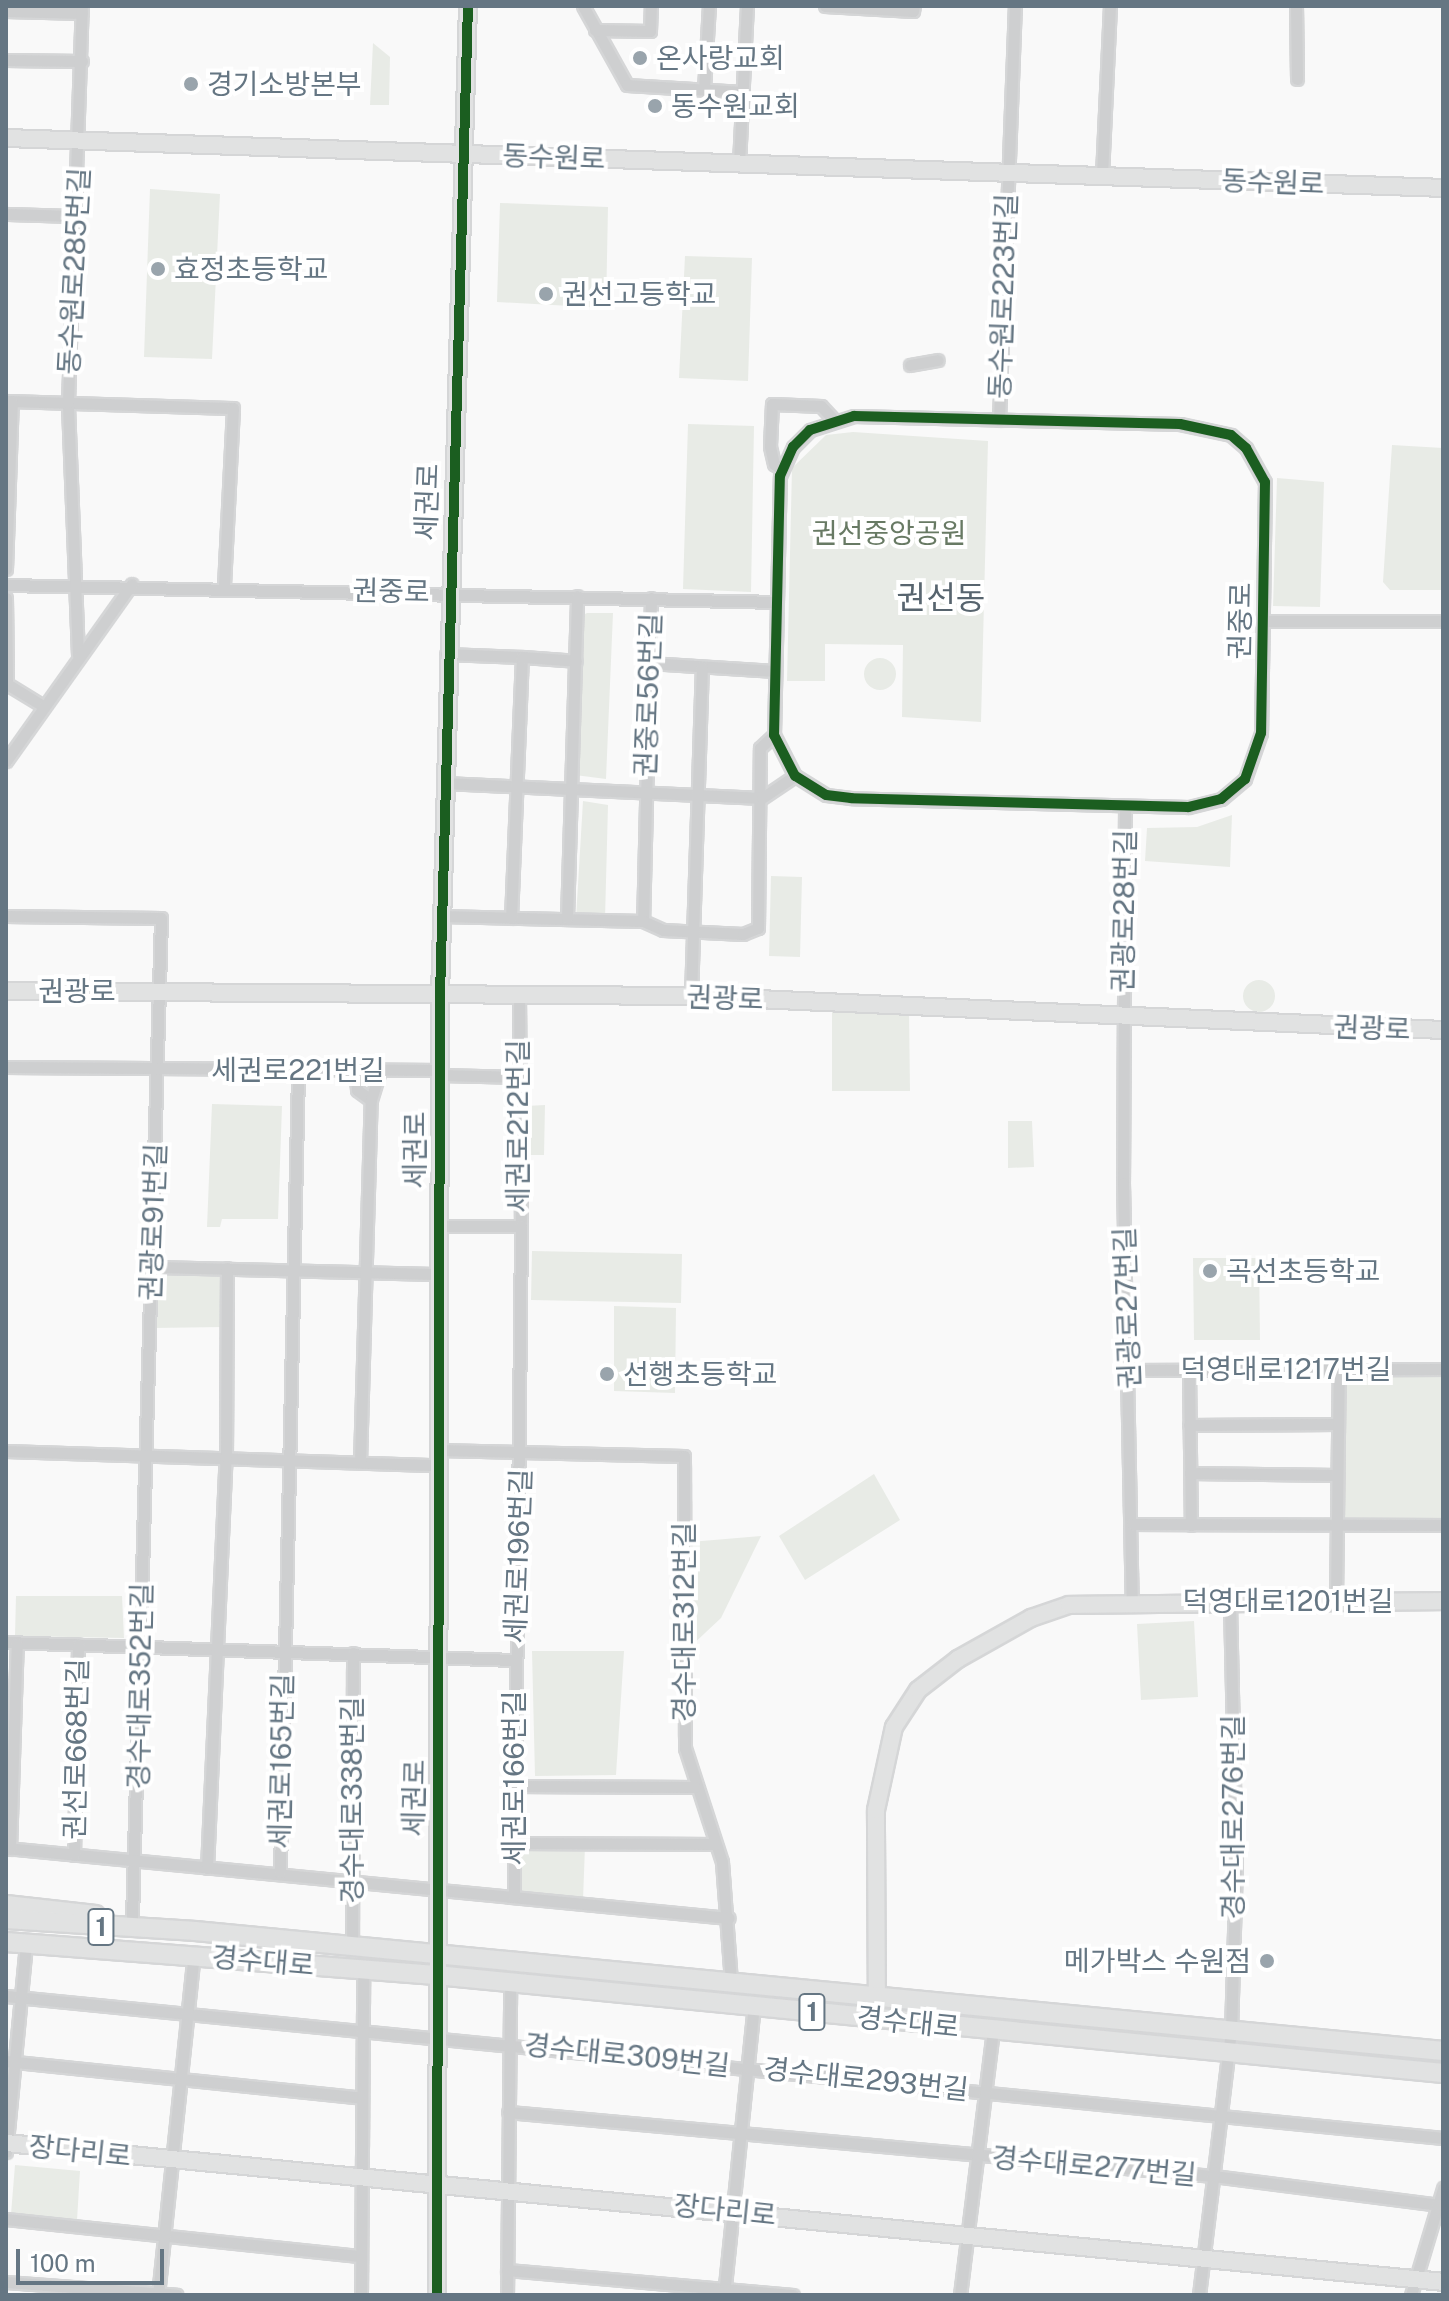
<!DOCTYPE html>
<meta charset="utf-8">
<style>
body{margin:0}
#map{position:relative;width:1449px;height:2301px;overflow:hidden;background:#f9f9f9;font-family:"Public Sans","Noto Sans KR",sans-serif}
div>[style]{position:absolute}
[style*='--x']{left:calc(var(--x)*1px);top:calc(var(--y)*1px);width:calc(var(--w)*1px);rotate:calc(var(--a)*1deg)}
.green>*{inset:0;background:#e8ebe6}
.round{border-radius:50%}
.roads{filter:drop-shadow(2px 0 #d5d6d7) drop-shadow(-2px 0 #d5d6d7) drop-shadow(0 2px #d5d6d7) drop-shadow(0 -2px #d5d6d7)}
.street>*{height:11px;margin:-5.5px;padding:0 5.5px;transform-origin:5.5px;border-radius:5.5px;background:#cecfd0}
.secondary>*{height:16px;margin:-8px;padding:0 8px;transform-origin:8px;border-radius:8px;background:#e1e2e2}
.primary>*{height:18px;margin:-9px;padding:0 9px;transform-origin:9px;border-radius:9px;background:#e1e2e2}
.cycleway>*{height:10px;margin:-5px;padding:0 5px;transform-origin:5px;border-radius:5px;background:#1b5e20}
.dots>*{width:22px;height:22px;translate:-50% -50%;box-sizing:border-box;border:4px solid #fff;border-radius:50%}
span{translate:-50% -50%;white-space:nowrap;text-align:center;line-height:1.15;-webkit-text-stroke:8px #fff;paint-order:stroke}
.shield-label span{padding:2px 6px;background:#fff;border:2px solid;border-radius:6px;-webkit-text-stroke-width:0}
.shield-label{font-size:26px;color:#657683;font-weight:700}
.poi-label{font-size:28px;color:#657683}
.left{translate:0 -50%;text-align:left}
.right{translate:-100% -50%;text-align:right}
.street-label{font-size:28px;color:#657683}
.park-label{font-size:28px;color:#687a64}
.quarter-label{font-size:32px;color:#57646e}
.frame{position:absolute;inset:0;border:8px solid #657683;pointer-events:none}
.scale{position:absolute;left:16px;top:2249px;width:148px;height:36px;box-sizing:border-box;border:4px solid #657683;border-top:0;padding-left:10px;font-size:24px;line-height:28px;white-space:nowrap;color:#657683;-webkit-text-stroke:6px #fff;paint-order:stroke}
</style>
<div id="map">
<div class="green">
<div style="clip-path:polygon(373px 43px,390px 57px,389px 105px,370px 105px)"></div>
<div style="clip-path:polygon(150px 189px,220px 194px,212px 359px,144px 357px)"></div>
<div style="clip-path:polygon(500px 203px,608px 207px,606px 308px,497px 302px)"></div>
<div style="clip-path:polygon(685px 256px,752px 258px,748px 381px,679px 378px)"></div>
<div style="clip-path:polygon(688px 424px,754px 426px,751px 592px,683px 589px)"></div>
<div style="clip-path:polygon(853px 432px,988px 441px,981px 722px,902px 717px,903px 645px,825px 644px,825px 681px,787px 681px,792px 468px,826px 435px)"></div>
<div style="clip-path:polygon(1392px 445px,1443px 448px,1443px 590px,1390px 590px,1383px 582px)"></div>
<div style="clip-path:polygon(1277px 478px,1324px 482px,1320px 607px,1273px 606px)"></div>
<div style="clip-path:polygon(587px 613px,613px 613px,606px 779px,575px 775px,579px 617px)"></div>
<div class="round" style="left:864px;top:658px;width:32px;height:32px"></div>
<div style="clip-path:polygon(583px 801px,608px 805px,605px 919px,576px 918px)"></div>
<div style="clip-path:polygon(1232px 815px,1230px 867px,1145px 861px,1147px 828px,1197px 827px)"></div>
<div style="clip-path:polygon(771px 876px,802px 877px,800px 957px,769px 956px)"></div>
<div class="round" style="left:1243px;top:980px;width:32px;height:32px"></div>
<div style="clip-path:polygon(832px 1011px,909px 1011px,910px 1091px,832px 1091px)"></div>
<div style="clip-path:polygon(212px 1104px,282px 1106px,278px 1219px,222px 1219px,220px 1227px,207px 1227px)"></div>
<div style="clip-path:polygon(545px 1105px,544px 1155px,525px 1155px,526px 1106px)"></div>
<div style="clip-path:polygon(1008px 1121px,1032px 1121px,1034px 1167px,1008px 1168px)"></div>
<div style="clip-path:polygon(532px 1251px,682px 1254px,681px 1303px,531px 1300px)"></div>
<div style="clip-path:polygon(1193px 1258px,1259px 1258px,1260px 1340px,1194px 1340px)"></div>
<div style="clip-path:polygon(156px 1272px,222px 1272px,222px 1327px,154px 1328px)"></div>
<div style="clip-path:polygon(614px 1306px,676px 1308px,675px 1393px,614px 1391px)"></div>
<div style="clip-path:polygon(1350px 1374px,1443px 1376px,1443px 1521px,1345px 1521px,1343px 1383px)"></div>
<div style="clip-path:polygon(874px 1474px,900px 1520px,805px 1580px,779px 1536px)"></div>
<div style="clip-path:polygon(761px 1536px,721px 1618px,689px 1648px,690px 1542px)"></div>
<div style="clip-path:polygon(16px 1596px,122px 1596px,124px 1638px,15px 1636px)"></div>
<div style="clip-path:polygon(1194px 1621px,1198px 1697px,1141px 1700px,1137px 1624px)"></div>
<div style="clip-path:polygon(532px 1651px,624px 1651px,616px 1775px,535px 1776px)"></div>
<div style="clip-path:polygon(522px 1844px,585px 1846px,583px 1900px,520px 1894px)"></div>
<div style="clip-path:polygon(15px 2165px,80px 2171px,77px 2220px,11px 2214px)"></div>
</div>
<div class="roads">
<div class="street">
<div style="--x:583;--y:6;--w:90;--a:60.9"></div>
<div style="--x:627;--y:85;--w:116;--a:3.5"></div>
<div style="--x:825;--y:6;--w:88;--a:3.3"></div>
<div style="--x:913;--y:11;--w:5;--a:-79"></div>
<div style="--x:1296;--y:6;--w:73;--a:89.2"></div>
<div style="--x:6;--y:11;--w:76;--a:1.5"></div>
<div style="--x:595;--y:30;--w:55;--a:1"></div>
<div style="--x:650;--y:31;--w:25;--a:-88"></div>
<div style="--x:6;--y:60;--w:76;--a:0.8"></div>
<div style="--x:704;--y:89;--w:83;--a:-86.6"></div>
<div style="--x:739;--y:163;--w:157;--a:-87.1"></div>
<div style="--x:1102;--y:175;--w:169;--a:-87.3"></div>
<div style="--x:6;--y:214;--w:69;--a:1.7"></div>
<div style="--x:910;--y:365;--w:28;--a:-10"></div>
<div style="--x:6;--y:401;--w:227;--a:1.8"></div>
<div style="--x:233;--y:408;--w:179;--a:92.9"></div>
<div style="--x:854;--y:416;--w:326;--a:1.4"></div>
<div style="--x:1180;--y:424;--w:52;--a:12.2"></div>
<div style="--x:1231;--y:435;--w:20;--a:41"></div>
<div style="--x:1246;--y:448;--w:39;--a:61"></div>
<div style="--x:1265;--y:482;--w:251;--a:90.9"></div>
<div style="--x:1261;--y:733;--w:49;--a:109.2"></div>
<div style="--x:1245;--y:779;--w:31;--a:140"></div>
<div style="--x:1221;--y:799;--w:34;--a:166"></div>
<div style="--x:1188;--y:807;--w:337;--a:-178.5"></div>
<div style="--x:851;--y:798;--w:25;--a:-173"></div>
<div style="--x:826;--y:795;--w:36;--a:-148"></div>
<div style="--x:795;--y:776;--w:46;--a:-117.1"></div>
<div style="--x:774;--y:735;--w:259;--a:-88.7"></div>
<div style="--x:780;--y:476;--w:32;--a:-66"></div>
<div style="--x:793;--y:447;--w:24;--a:-45"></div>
<div style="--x:810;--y:430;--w:46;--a:-17.7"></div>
<div style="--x:999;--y:420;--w:414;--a:-87.8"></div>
<div style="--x:782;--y:469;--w:9;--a:-148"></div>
<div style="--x:774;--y:464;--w:18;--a:-103"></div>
<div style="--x:770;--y:446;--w:42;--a:-87.3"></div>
<div style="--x:772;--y:404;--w:49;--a:2.3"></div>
<div style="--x:821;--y:406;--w:16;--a:47"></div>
<div style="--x:6;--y:569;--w:168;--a:-88"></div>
<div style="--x:6;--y:585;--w:771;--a:1.26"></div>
<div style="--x:6;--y:598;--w:86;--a:89.3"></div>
<div style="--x:7;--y:684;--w:42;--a:31.4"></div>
<div style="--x:651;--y:598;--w:323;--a:91.4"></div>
<div style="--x:643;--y:921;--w:22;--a:24"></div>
<div style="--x:663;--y:930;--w:80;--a:2.9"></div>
<div style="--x:743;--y:934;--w:16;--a:-22"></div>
<div style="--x:758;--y:928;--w:180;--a:-89.4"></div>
<div style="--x:760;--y:748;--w:19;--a:-43"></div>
<div style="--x:1264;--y:621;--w:179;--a:0"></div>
<div style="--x:446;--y:654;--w:76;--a:2.3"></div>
<div style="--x:78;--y:655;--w:253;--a:-92.3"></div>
<div style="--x:68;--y:402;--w:396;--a:-88"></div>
<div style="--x:649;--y:663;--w:126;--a:3.6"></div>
<div style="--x:6;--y:761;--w:217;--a:-54.6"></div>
<div style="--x:444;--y:783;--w:318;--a:2.7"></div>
<div style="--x:762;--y:798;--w:40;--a:-34"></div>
<div style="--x:1125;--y:806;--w:377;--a:90.3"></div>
<div style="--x:1123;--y:1183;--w:418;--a:88.8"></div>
<div style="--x:6;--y:916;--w:155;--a:0.7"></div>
<div style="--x:161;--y:918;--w:1001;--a:91.66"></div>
<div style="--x:441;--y:916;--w:202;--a:1.4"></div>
<div style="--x:511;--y:918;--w:261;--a:-87.6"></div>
<div style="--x:522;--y:657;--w:54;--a:4.2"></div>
<div style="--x:567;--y:918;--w:322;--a:-88.2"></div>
<div style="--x:691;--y:996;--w:329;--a:-88.1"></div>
<div style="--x:6;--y:1067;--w:434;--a:0.4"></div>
<div style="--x:355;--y:1070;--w:20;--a:84"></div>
<div style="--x:357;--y:1090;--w:17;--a:36"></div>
<div style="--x:440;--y:1075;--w:79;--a:1.5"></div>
<div style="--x:439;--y:1226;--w:82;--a:0"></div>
<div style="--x:521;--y:1226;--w:230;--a:-90.5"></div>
<div style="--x:152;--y:1267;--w:287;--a:1.4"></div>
<div style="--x:1189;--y:1369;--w:156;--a:89.3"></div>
<div style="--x:1130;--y:1370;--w:313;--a:-0.2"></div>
<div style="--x:1189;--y:1425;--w:148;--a:-0.4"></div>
<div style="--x:438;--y:1450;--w:246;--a:1.4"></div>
<div style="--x:684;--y:1456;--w:292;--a:89.8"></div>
<div style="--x:685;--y:1748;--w:120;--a:72"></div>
<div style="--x:722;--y:1862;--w:121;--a:85.7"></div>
<div style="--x:6;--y:1451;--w:431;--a:1.9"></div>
<div style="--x:360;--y:1462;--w:362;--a:-88.3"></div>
<div style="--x:371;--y:1100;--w:31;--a:-73"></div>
<div style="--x:1190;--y:1473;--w:147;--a:0.8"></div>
<div style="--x:1132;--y:1524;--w:311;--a:0.2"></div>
<div style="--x:1336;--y:1600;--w:231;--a:-89.3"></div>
<div style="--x:6;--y:1642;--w:509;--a:2.03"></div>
<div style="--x:514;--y:1786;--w:181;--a:0.3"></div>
<div style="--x:514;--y:1843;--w:201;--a:0.3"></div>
<div style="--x:6;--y:1848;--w:726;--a:5.53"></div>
<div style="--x:10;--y:1849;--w:206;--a:-88.1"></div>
<div style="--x:74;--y:1855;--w:211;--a:-88.9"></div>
<div style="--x:207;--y:1868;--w:412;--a:-87.4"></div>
<div style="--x:226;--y:1456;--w:188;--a:-89.7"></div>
<div style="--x:280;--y:1872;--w:802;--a:-88.71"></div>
<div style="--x:514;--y:1897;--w:671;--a:-89.4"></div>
<div style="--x:352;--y:1947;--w:294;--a:-89.8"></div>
<div style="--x:6;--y:1996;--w:1444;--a:5.64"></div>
<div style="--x:6;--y:2061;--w:358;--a:5.9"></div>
<div style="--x:508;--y:2112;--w:708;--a:5.19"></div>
<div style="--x:1213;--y:2176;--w:227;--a:7.3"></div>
<div style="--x:6;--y:2152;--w:209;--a:-84.5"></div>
<div style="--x:6;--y:2219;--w:357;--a:6"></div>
<div style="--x:507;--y:2270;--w:287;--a:5"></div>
<div style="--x:6;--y:2282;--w:171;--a:4.3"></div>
<div style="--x:158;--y:2295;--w:342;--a:-84"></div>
<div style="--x:361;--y:2295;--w:326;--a:-89.6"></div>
<div style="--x:507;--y:2295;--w:311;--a:-89.4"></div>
<div style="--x:724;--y:2295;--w:291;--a:-84.1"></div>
<div style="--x:960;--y:2295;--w:266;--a:-82.9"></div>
<div style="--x:1199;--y:2295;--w:265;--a:-83.1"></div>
<div style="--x:1231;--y:2032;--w:164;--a:-88.3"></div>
<div style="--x:1236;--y:1868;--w:266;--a:-91.3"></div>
<div style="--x:1411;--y:2295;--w:112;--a:-73.3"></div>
</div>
<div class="secondary">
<div style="--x:6;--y:138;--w:1438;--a:1.99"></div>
<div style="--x:6;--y:991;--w:685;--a:0.42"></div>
<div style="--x:691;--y:996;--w:753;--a:2.59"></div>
<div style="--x:877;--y:2019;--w:209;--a:-90.3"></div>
<div style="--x:876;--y:1810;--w:85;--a:-77.8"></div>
<div style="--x:894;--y:1727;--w:44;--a:-57"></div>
<div style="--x:918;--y:1690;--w:51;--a:-37.8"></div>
<div style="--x:958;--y:1659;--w:84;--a:-29.3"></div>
<div style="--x:1031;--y:1618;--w:40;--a:-18.9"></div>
<div style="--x:1069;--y:1605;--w:374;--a:-0.6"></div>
<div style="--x:6;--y:2143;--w:1444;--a:5.52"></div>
<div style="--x:437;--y:2295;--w:1300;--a:-89.87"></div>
<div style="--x:440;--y:995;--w:989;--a:-88.38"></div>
</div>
<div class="primary">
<div style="--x:6;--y:1905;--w:90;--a:6.4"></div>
<div style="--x:6;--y:1919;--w:189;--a:3.6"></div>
<div style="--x:195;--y:1931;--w:1254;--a:5.49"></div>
<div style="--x:6;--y:1942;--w:431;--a:4.4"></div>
<div style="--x:436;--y:1975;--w:1012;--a:5.56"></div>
</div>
</div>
<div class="cycleway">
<div style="--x:854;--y:416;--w:326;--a:1.4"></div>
<div style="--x:1180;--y:424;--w:52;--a:12.2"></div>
<div style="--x:1231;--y:435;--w:20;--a:41"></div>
<div style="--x:1246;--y:448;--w:39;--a:61"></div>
<div style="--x:1265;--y:482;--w:251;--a:90.9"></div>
<div style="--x:1261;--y:733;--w:49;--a:109.2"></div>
<div style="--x:1245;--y:779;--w:31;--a:140"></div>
<div style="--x:1221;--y:799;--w:34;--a:166"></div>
<div style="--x:1188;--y:807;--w:337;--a:-178.5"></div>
<div style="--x:851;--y:798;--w:25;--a:-173"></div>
<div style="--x:826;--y:795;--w:36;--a:-148"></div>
<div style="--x:795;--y:776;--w:46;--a:-117.1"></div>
<div style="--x:774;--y:735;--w:259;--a:-88.7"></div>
<div style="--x:780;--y:476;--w:32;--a:-66"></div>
<div style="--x:793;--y:447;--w:24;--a:-45"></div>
<div style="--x:810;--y:430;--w:46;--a:-17.7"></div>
<div style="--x:437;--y:2295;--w:1300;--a:-89.87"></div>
<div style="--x:440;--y:995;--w:989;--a:-88.38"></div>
</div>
<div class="dots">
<div style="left:640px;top:58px;background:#99a4ac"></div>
<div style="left:191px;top:84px;background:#99a4ac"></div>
<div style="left:655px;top:106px;background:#99a4ac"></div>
<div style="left:158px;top:269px;background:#99a4ac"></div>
<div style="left:546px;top:294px;background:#99a4ac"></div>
<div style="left:1210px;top:1271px;background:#99a4ac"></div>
<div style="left:607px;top:1374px;background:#99a4ac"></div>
<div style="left:1267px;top:1961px;background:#99a4ac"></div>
</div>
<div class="shield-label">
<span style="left:101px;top:1927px">1</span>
<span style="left:812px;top:2012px">1</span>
</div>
<div class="poi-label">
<span class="left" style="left:656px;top:58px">온사랑교회</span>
<span class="left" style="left:207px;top:84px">경기소방본부</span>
<span class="left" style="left:671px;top:106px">동수원교회</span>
<span class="left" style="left:174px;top:269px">효정초등학교</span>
<span class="left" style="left:562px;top:294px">권선고등학교</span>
<span class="left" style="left:1226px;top:1271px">곡선초등학교</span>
<span class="left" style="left:623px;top:1374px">선행초등학교</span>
<span class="right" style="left:1251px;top:1961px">메가박스 수원점</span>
</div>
<div class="street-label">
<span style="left:554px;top:157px;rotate:2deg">동수원로</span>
<span style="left:1273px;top:182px;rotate:2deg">동수원로</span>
<span style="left:74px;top:271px;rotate:-87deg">동수원로285번길</span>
<span style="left:1003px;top:296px;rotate:-88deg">동수원로223번길</span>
<span style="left:427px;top:502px;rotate:-88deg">세권로</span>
<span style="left:391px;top:591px;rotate:1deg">권중로</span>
<span style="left:1240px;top:621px;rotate:-89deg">권중로</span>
<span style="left:648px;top:695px;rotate:-88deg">권중로56번길</span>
<span style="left:1124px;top:911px;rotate:-89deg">권광로28번길</span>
<span style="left:77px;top:991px">권광로</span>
<span style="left:725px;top:998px;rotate:2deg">권광로</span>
<span style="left:1372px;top:1028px;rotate:2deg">권광로</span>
<span style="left:298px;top:1070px">세권로221번길</span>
<span style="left:518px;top:1126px;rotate:-90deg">세권로212번길</span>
<span style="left:415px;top:1150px;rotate:-90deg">세권로</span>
<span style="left:153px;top:1222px;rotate:-88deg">권광로91번길</span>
<span style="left:1127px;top:1308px;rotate:-92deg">권광로27번길</span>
<span style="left:1286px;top:1369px">덕영대로1217번길</span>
<span style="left:518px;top:1556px;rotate:-88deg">세권로196번길</span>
<span style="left:1288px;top:1601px">덕영대로1201번길</span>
<span style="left:684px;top:1622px;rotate:-90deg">경수대로312번길</span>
<span style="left:140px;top:1686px;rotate:-89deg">경수대로352번길</span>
<span style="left:76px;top:1749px;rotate:-89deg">권선로668번길</span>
<span style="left:281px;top:1761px;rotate:-89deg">세권로165번길</span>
<span style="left:514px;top:1778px;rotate:-90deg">세권로166번길</span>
<span style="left:414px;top:1798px;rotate:-89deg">세권로</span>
<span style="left:352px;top:1800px;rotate:-90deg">경수대로338번길</span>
<span style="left:1233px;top:1817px;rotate:-90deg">경수대로276번길</span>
<span style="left:263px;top:1961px;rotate:5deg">경수대로</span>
<span style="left:908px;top:2022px;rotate:6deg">경수대로</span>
<span style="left:627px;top:2055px;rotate:6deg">경수대로309번길</span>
<span style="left:866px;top:2079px;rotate:6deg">경수대로293번길</span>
<span style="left:80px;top:2151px;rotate:6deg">장다리로</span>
<span style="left:1094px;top:2166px;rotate:5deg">경수대로277번길</span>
<span style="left:725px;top:2210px;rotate:6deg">장다리로</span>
</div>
<div class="park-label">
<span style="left:889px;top:533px">권선중앙공원</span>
</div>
<div class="quarter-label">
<span style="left:941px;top:598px">권선동</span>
</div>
<div class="frame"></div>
<div class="scale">100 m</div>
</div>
